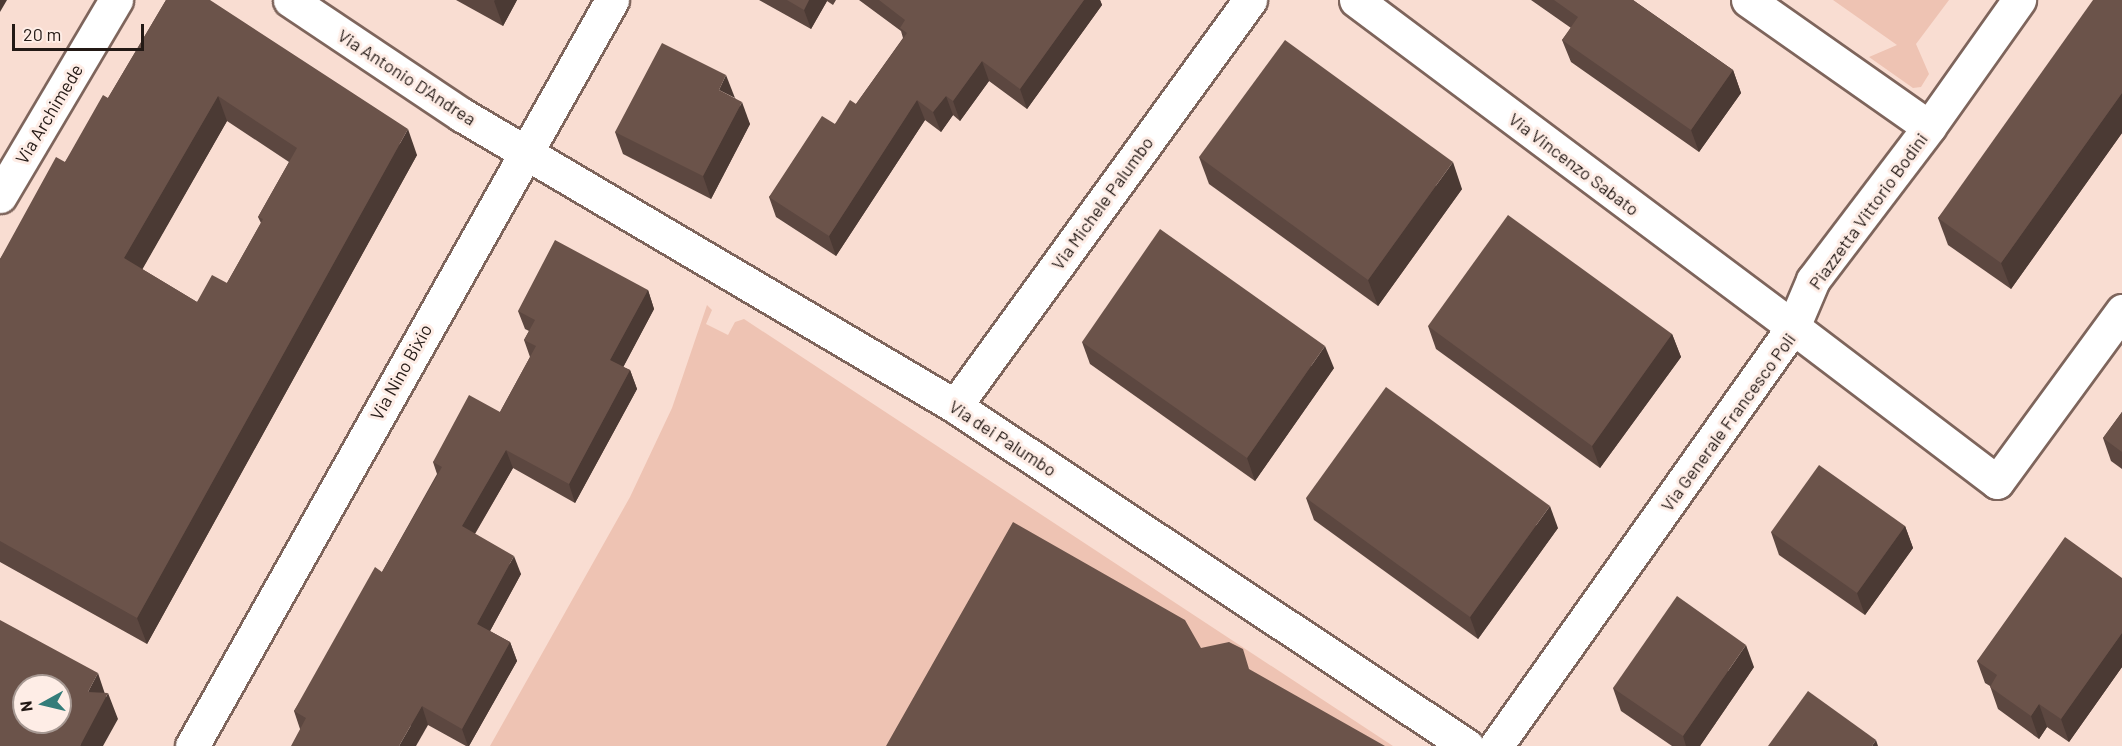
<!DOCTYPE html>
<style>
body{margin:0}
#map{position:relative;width:2122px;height:746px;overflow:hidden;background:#f9ddd2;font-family:Barlow,sans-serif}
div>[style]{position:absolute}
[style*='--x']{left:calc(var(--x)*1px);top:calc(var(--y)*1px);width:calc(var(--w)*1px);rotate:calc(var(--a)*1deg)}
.green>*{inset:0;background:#eec3b3}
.roads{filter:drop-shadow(2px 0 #7e655c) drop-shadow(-2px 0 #7e655c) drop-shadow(0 2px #7e655c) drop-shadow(0 -2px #7e655c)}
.minor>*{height:33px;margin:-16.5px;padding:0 16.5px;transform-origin:16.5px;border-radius:16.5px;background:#fff}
.wall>*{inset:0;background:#5c4740}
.shaded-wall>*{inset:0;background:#4b3a34}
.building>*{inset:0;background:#6b534a}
span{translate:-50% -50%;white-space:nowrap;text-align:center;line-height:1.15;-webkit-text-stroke:6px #feede6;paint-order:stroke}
.street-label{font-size:18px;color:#231915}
.north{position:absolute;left:12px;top:674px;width:60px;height:60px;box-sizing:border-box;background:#feede6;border:2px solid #a69892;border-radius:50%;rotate:262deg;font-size:16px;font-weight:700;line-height:24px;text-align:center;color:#231915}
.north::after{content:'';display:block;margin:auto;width:21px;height:27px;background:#347d7a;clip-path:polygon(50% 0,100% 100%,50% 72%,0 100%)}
.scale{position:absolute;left:12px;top:24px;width:132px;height:27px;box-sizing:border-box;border:3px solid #231915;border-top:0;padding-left:8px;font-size:18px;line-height:21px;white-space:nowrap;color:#231915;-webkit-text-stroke:4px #feede6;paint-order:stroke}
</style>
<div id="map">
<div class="green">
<div style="clip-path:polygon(1833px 0,1949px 0,1916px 44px,1929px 74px,1921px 87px,1913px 88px,1869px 57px,1897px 45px)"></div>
<div style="clip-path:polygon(707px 305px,712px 310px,706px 324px,728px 335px,735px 322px,744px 319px,1393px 746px,490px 746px,630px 497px,672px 408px)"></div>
</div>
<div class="roads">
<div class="minor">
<div style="--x:290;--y:0;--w:207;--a:33.8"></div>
<div style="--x:462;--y:115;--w:572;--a:30.55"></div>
<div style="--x:955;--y:406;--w:615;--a:33.59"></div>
<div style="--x:1356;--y:0;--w:546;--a:36.81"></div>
<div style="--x:1793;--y:327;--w:51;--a:-66.9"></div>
<div style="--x:1813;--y:280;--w:192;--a:-52.8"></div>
<div style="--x:1929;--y:127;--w:156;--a:-54.7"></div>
<div style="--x:1748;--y:0;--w:221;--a:35.1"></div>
<div style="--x:0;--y:196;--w:228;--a:-59.4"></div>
<div style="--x:955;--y:406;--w:502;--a:-54"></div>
<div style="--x:192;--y:746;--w:856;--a:-60.62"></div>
<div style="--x:1496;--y:746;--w:514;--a:-54.67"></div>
<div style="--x:1793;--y:327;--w:256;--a:37.2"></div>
<div style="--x:1997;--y:482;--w:212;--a:-53.8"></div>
</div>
</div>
<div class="wall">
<div style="clip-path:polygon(evenodd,166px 0,417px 155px,147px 644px,0 562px,0 259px,108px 98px,166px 0,227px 121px,289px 162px,258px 217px,261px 223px,227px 283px,197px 302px,142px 269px,227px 121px)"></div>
<div style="clip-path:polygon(456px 0,517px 0,503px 26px)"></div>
<div style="clip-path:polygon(759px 0,836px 0,833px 5px,827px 1px,811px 29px)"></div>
<div style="clip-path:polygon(859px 0,1100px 0,1102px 5px,1027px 109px,989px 81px,960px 121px,953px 115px,941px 132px,925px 120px,836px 256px,776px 217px,769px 197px,835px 124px,856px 104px,903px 38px,901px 31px)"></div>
<div style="clip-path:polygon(1531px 0,1633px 0,1733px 70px,1741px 93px,1699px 152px,1571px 62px,1562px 40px,1571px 28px)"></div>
<div style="clip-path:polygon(2122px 0,2122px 133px,2011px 289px,1948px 245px,1938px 218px)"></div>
<div style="clip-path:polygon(735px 98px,750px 124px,711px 199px,623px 154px,615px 132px)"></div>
<div style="clip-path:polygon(1199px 157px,1462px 189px,1378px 306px,1209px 184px)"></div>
<div style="clip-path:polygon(648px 290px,654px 309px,623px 367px,630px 370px,637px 389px,575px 503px,513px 468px,475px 534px,521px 574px,490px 631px,510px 642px,517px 661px,469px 746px,466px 746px,428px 725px,300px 729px,294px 711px,382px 572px,437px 474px,433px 462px,500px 412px,530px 357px,524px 340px,529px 331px,525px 329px,518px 311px)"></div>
<div style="clip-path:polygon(1428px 326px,1672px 334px,1681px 357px,1600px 468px,1436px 349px)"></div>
<div style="clip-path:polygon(1082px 342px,1334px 368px,1255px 481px,1090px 364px)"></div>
<div style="clip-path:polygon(2122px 412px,2122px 469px,2111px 461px,2103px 438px)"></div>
<div style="clip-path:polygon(1306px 498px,1558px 528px,1478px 639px,1314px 520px)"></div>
<div style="clip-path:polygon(1905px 526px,1913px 548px,1865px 615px,1779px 555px,1771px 532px)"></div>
<div style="clip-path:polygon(2122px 578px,2122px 667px,2069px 742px,2047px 727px,2039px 739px,1998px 709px,1990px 686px,1985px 683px,1977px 661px)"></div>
<div style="clip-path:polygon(1754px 667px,1700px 746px,1672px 746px,1621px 711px,1613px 688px)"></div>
</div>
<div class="shaded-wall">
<div style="clip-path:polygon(0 0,7px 0,0 12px)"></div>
<div style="clip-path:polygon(495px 0,517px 0,503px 26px,494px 1px)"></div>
<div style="clip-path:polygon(809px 0,826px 0,827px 1px,811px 29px,804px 10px)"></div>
<div style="clip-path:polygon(1084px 0,1100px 0,1102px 5px,1027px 109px,1020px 89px)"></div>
<div style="clip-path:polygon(982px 61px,989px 81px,960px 121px,953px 101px)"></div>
<div style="clip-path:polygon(1733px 70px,1741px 93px,1699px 152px,1691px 130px)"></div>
<div style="clip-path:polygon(726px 75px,735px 98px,719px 90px)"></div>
<div style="clip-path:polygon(2122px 93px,2122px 133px,2011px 289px,2001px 263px)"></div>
<div style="clip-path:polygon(218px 96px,227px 121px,134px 284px,124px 258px)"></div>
<div style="clip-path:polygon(946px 96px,953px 115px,941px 132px,933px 112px)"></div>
<div style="clip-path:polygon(917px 100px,925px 120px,836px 256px,829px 236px)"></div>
<div style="clip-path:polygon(742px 102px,750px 124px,711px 199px,703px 176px)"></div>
<div style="clip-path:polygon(408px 129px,417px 155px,147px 644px,137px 618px)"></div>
<div style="clip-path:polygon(1453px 162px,1462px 189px,1378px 306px,1368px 280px)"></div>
<div style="clip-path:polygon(648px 290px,654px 309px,617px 379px,610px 360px)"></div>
<div style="clip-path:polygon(1672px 334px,1681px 357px,1600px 468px,1592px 446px)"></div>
<div style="clip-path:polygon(1325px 346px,1334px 368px,1255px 481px,1247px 458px)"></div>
<div style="clip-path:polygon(630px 370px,637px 389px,575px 503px,569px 484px)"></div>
<div style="clip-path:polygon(506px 450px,513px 468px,468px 545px,462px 526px)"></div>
<div style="clip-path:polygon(1550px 506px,1558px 528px,1478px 639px,1470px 617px)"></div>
<div style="clip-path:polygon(1905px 526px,1913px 548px,1865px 615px,1857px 593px)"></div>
<div style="clip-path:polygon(514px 556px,521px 574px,484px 642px,477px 624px)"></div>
<div style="clip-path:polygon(2122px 633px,2122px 667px,2069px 742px,2061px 719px)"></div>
<div style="clip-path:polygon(510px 642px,517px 661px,469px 746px,468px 746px,462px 729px)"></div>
<div style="clip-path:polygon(1746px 645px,1754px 667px,1700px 746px,1686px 746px,1683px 736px)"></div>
<div style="clip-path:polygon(98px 673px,106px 697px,108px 693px,118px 719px,103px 746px,80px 746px,88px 692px)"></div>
<div style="clip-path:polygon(2039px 704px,2047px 727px,2039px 739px,2031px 716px)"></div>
<div style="clip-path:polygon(422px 706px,428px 725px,416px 746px,399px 746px)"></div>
<div style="clip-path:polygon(1876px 740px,1878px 746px,1872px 746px)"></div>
</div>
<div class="building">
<div style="clip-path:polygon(evenodd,166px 0,210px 0,408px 129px,137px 618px,0 541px,0 259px,56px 157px,65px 162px,103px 95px,108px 98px,166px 0,218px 96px,297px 148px,258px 217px,263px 219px,227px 283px,212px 275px,197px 302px,124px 258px,218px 96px)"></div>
<div style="clip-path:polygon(787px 0,809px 0,804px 10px)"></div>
<div style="clip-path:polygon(879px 0,1084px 0,1020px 89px,982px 61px,953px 101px,946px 96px,933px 112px,917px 100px,829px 236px,769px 197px,822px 116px,835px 124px,850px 100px,856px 104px,907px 33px,900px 28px,905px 20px)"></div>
<div style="clip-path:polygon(1554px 0,1633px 0,1733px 70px,1691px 130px,1562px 40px,1578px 17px)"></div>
<div style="clip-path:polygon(2093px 0,2122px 0,2122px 93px,2001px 263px,1938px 218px)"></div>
<div style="clip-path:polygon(1285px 40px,1453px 162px,1368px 280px,1199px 157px)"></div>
<div style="clip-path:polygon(662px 43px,726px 75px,719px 90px,742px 102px,703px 176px,615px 132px)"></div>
<div style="clip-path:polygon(1508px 215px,1672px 334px,1592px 446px,1428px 326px)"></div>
<div style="clip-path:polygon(1160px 229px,1325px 346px,1247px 458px,1082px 342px)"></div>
<div style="clip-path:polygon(555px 240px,648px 290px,610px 360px,630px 370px,569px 484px,506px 450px,462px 526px,514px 556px,477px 624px,510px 642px,462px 729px,422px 706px,399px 746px,291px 746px,306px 718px,294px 711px,375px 567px,382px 572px,442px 467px,433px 462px,469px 395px,500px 412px,536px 346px,524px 340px,535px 320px,518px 311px)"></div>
<div style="clip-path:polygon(1386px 387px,1550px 506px,1470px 617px,1306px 498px)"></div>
<div style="clip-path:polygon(2122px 412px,2122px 452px,2103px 438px)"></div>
<div style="clip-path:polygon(1819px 465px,1905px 526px,1857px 593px,1771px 532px)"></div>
<div style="clip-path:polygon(1013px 522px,1185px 620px,1201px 648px,1229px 642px,1243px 649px,1249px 669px,1385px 746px,886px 746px)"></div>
<div style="clip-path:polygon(2065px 537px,2122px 578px,2122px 633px,2061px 719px,2039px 704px,2031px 716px,1990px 687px,1997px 675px,1977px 661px)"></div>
<div style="clip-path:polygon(1677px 596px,1746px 645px,1683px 736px,1613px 688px)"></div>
<div style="clip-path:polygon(evenodd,0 620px,98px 673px,88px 692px,108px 693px,80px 746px,0 746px,0 620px,24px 686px,60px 686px,60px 722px,24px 722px,24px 686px)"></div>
<div style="clip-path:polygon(1808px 691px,1876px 740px,1872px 746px,1768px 746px)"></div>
</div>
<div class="street-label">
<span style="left:407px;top:77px;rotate:33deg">Via Antonio D'Andrea</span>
<span style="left:49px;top:114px;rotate:-59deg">Via Archimede</span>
<span style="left:1574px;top:164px;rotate:37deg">Via Vincenzo Sabato</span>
<span style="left:1102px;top:203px;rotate:-54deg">Via Michele Palumbo</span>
<span style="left:1868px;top:211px;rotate:-54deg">Piazzetta Vittorio Bodini</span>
<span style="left:401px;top:372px;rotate:-61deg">Via Nino Bixio</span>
<span style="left:1728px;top:422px;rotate:-54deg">Via Generale Francesco Poli</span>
<span style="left:1003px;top:438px;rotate:33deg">Via dei Palumbo</span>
</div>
<div class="north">N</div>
<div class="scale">20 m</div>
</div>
